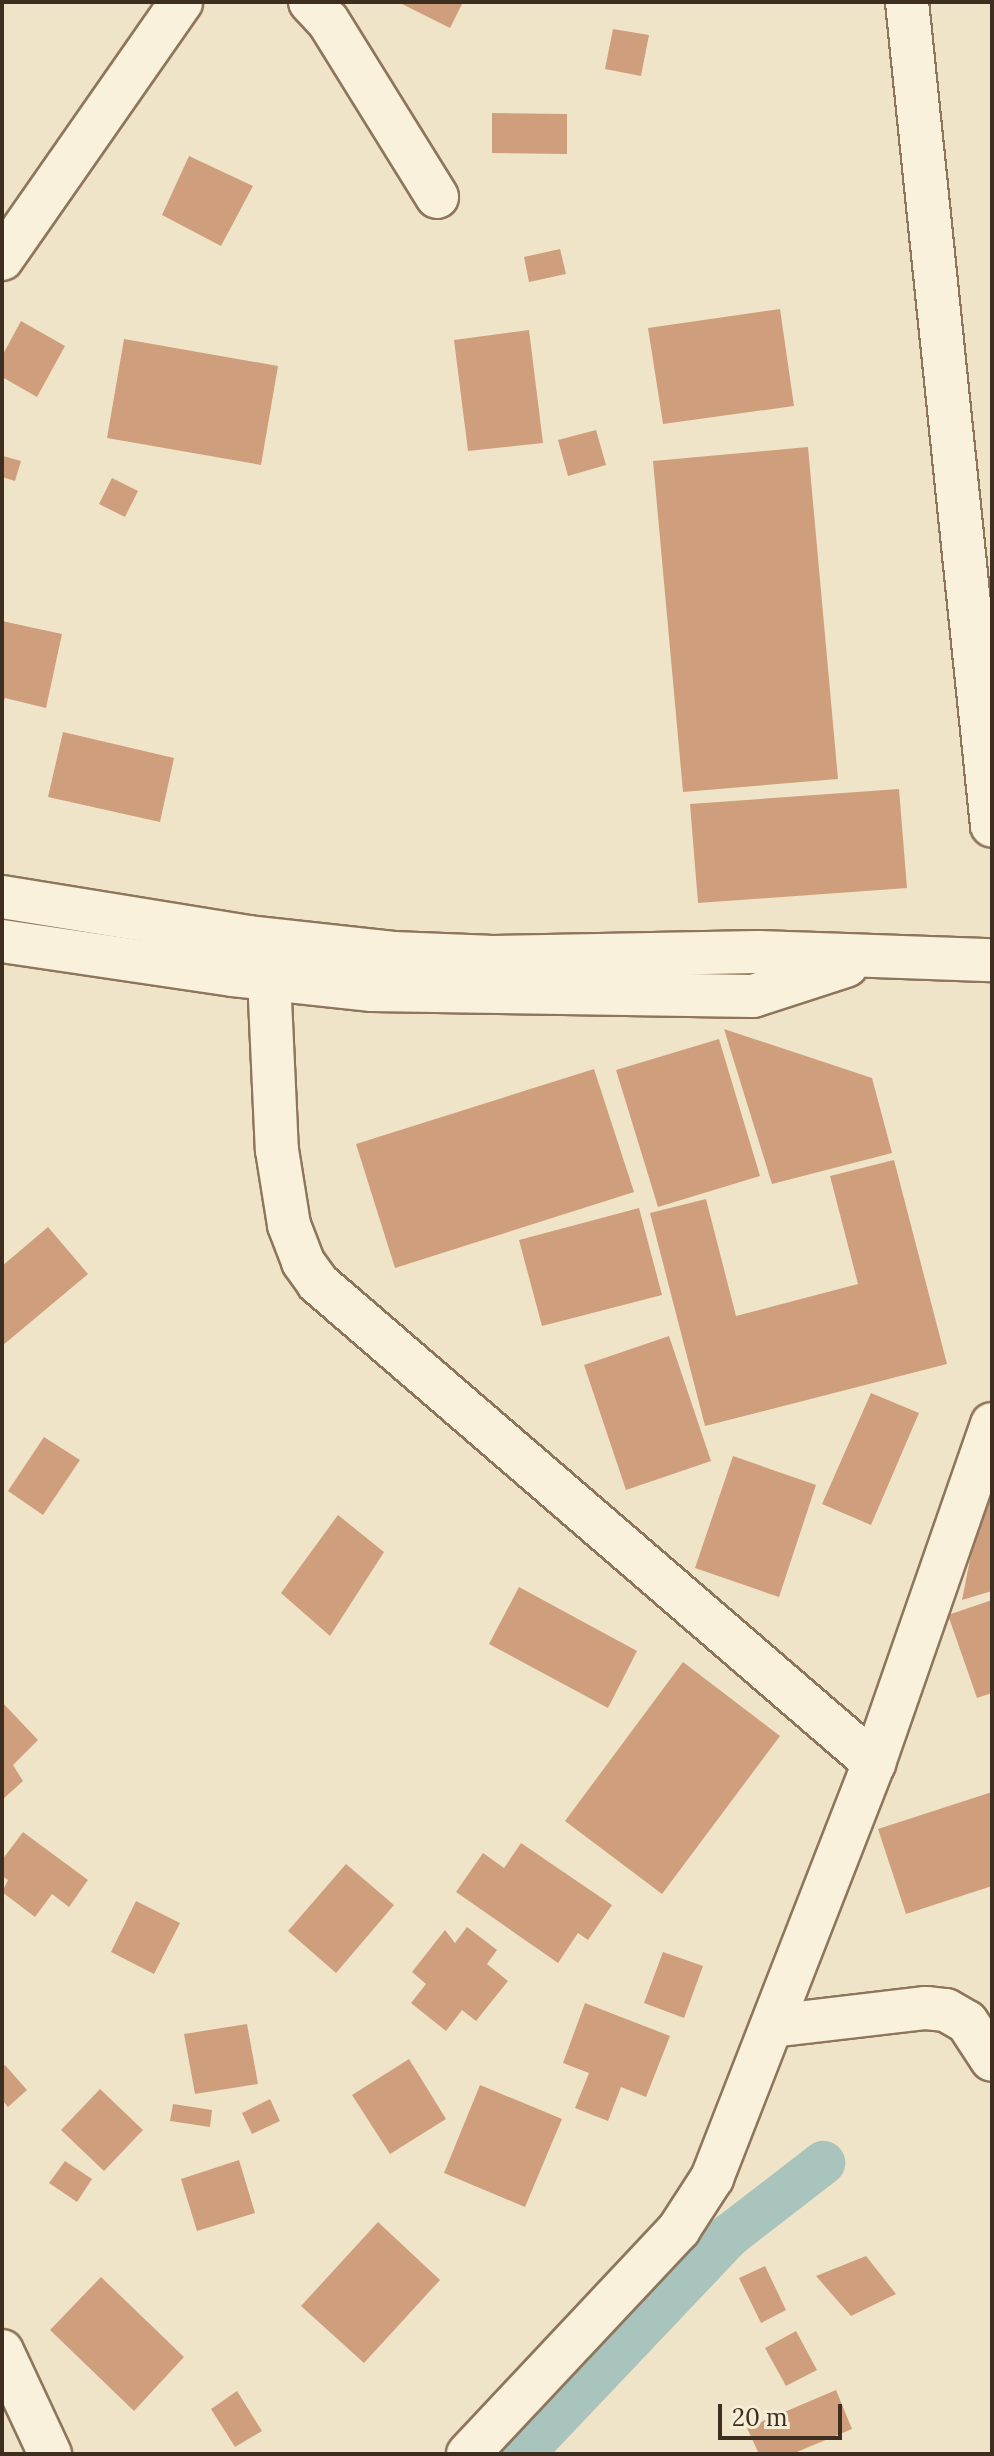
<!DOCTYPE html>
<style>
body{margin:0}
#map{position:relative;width:994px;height:2456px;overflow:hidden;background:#f0e4c8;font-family:Lora,serif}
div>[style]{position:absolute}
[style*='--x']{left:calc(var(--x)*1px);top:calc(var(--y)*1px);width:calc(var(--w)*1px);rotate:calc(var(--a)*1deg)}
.canal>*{height:44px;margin:-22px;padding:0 22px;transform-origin:22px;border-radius:22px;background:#a9c4bc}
.building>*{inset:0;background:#cf9f7d}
.roads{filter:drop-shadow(2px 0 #8d765c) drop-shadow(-2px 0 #8d765c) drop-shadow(0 2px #8d765c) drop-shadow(0 -2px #8d765c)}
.minor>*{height:42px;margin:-21px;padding:0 21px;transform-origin:21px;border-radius:21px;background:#faf1dc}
span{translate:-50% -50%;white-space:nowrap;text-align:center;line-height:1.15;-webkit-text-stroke:6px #f7eed8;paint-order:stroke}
.frame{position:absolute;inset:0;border:4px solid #3d2e20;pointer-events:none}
.scale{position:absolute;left:718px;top:2404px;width:124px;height:36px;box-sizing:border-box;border:4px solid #3d2e20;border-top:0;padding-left:10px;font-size:24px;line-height:28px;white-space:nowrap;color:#3d2e20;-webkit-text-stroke:6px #f7eed8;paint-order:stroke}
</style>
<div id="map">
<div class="canal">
<div style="--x:522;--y:2454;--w:302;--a:-46.5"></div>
<div style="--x:730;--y:2235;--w:118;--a:-37.7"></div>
</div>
<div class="building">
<div style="clip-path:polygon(398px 2px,463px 2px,450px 28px)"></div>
<div style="clip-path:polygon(613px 29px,649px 35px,641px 76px,605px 69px)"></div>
<div style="clip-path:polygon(492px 113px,567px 114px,567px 154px,492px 153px)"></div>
<div style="clip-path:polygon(189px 156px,253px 186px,221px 246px,162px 215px)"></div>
<div style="clip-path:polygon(560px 249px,566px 274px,529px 282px,524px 257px)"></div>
<div style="clip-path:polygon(780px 309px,794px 406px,663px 424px,648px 328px)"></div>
<div style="clip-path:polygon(21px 321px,65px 346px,37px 397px,2px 377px,2px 356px)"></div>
<div style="clip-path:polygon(529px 330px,543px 443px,468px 451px,454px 340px)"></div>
<div style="clip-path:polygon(124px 339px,278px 366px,261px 465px,107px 438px)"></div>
<div style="clip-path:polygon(596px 430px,606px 465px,568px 476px,558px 440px)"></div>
<div style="clip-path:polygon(808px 447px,838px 779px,683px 792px,653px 461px)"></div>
<div style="clip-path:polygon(3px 456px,21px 461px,15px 481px,2px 477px)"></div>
<div style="clip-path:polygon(112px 478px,138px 491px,125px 517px,99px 504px)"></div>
<div style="clip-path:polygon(2px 621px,62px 634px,46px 708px,5px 698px,2px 704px)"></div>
<div style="clip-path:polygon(63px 732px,174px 758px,160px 822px,48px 797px)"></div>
<div style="clip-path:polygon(899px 789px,907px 888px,698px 903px,690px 804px)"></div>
<div style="clip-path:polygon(724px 1029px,872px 1078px,892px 1153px,772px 1184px)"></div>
<div style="clip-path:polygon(719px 1039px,760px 1176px,658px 1207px,616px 1070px)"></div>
<div style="clip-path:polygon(594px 1069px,634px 1192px,395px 1268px,356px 1144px)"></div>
<div style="clip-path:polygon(894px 1160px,947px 1364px,705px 1426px,650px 1213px,706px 1199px,736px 1316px,858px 1284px,830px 1176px)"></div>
<div style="clip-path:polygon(639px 1208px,662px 1295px,542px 1326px,519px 1240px)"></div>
<div style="clip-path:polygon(48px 1227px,88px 1274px,2px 1346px,2px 1266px)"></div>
<div style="clip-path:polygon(669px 1336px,711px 1461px,626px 1490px,584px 1365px)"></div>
<div style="clip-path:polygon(871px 1393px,919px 1413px,871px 1525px,822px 1504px)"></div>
<div style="clip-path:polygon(44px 1437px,80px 1460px,43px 1515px,8px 1491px)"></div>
<div style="clip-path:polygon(991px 1453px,992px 1591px,962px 1600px)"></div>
<div style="clip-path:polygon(733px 1456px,816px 1485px,779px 1597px,695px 1568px)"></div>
<div style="clip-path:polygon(338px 1515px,384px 1552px,330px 1636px,281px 1593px)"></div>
<div style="clip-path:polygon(519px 1587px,637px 1651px,608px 1708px,489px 1644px)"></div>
<div style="clip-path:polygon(992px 1600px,992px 1693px,977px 1698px,948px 1615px)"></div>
<div style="clip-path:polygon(683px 1662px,780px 1736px,662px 1894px,565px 1821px)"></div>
<div style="clip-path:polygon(2px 1702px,38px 1740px,13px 1765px,23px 1781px,2px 1800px)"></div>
<div style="clip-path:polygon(992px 1792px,992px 1886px,906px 1914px,878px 1829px)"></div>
<div style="clip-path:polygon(23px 1832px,88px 1880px,69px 1907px,52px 1894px,35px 1917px,2px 1892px,8px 1880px,2px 1876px,2px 1860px)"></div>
<div style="clip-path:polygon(521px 1843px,612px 1905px,588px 1940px,578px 1933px,558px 1963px,456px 1892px,483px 1853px,504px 1868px)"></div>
<div style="clip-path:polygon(346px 1864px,394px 1905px,336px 1973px,288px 1931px)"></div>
<div style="clip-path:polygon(136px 1901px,180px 1923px,154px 1974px,111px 1952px)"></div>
<div style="clip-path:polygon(467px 1927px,497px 1950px,487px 1964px,508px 1981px,476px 2021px,462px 2010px,446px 2031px,411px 2003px,426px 1984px,412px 1972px,445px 1930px,455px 1943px)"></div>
<div style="clip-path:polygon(663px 1952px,703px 1966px,684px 2018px,644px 2003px)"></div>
<div style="clip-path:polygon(585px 2003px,670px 2036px,646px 2097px,621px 2087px,608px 2121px,575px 2108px,589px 2073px,563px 2063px)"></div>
<div style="clip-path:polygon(247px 2024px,258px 2084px,195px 2094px,184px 2034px)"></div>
<div style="clip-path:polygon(409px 2059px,446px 2119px,390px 2154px,352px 2095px)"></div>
<div style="clip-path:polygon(5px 2065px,27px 2090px,8px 2107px,2px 2100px,2px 2068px)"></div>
<div style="clip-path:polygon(480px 2085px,562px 2119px,525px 2207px,444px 2173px)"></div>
<div style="clip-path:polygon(100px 2089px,143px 2130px,104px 2171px,61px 2130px)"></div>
<div style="clip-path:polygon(270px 2099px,280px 2121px,252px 2134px,242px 2113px)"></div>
<div style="clip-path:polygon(173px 2104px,212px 2110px,210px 2127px,170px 2121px)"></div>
<div style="clip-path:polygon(239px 2160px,255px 2213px,197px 2231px,181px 2179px)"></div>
<div style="clip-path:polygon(65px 2161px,92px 2179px,77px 2202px,49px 2183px)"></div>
<div style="clip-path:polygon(378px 2222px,440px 2280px,364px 2363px,301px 2306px)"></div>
<div style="clip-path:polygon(866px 2256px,896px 2294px,851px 2316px,816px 2276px)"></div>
<div style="clip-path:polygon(765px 2266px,786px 2310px,761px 2323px,739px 2278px)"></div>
<div style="clip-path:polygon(101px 2277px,184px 2357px,134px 2411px,50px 2330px)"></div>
<div style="clip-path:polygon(796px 2331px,817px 2370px,786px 2386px,765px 2348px)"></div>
<div style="clip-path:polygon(836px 2390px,852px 2429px,792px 2454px,759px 2454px,747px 2428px)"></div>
<div style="clip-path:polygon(237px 2391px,262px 2431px,235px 2447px,211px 2409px)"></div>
</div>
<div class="roads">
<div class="minor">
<div style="--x:310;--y:2;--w:26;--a:47"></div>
<div style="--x:328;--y:21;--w:207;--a:58.2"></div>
<div style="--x:907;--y:2;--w:828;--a:84.11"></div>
<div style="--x:2;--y:259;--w:313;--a:-55.1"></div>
<div style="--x:2;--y:897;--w:250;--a:9.2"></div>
<div style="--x:249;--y:937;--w:145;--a:6.3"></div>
<div style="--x:393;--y:953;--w:100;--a:2.3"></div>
<div style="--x:493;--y:957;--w:265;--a:-1.1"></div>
<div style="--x:758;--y:952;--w:234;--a:2"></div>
<div style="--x:2;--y:941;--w:233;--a:8.4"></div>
<div style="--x:233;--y:975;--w:140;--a:6.2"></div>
<div style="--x:372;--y:990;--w:381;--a:0.9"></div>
<div style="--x:753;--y:996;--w:98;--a:-17.9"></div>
<div style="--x:283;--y:942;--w:38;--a:112"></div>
<div style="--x:269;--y:977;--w:173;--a:87.4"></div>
<div style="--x:277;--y:1150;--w:76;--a:80.9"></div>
<div style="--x:289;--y:1225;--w:40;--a:69"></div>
<div style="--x:303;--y:1262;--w:26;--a:54"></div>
<div style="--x:318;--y:1283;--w:735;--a:40.8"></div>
<div style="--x:772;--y:2026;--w:155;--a:-6.7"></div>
<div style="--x:926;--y:2008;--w:20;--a:6"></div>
<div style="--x:946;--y:2010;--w:24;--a:30"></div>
<div style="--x:967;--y:2022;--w:45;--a:56.7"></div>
<div style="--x:2;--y:2351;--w:114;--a:65"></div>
<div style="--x:468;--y:2454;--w:308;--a:-46.8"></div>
<div style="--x:679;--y:2229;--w:61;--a:-57.1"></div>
<div style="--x:712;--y:2178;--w:445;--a:-68.7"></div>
<div style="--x:874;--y:1763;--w:359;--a:-70.8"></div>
</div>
</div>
<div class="frame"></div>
<div class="scale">20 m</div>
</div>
